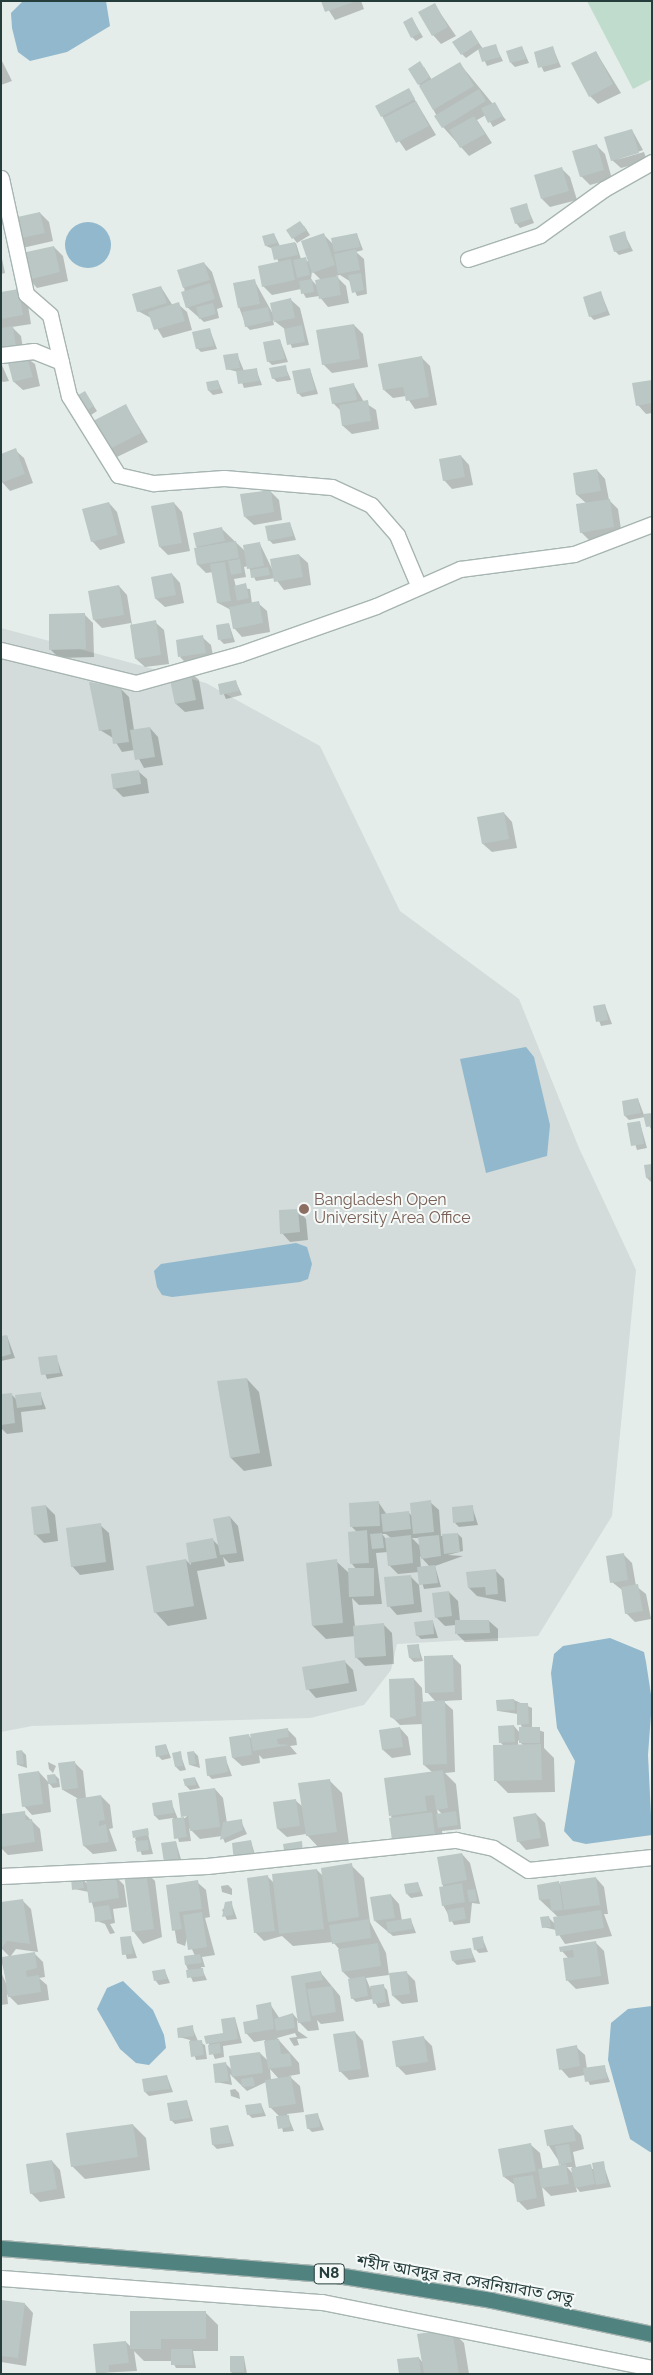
<!DOCTYPE html>
<meta charset="utf-8">
<style>
body{margin:0}
#map{position:relative;width:653px;height:2375px;overflow:hidden;background:#e4edea;font-family:Raleway,"Noto Sans Bengali",sans-serif}
div>[style]{position:absolute}
[style*='--x']{left:calc(var(--x)*1px);top:calc(var(--y)*1px);width:calc(var(--w)*1px);rotate:calc(var(--a)*1deg)}
.built>*{inset:0;background:#d3dcda}
.green>*{inset:0;background:#bfdccc}
.water>*{inset:0;background:#91b8cc}
.round{border-radius:50%}
.shadow>*{inset:0;background:#0003}
.building>*{inset:0;background:#bac7c4}
.roads{filter:drop-shadow(1px 0 #a7b5b2) drop-shadow(-1px 0 #a7b5b2) drop-shadow(0 1px #a7b5b2) drop-shadow(0 -1px #a7b5b2)}
.minor>*{height:15px;margin:-7.5px;padding:0 7.5px;transform-origin:7.5px;border-radius:7.5px;background:#fff}
.trunk>*{height:15px;margin:-7.5px;padding:0 7.5px;transform-origin:7.5px;border-radius:7.5px;background:#508280}
.dots>*{width:14px;height:14px;translate:-50% -50%;box-sizing:border-box;border:2px solid #f5f9f8;border-radius:50%}
span{translate:-50% -50%;white-space:nowrap;text-align:center;line-height:1.15;-webkit-text-stroke:4px #f5f9f8;paint-order:stroke}
.shield-label span{padding:1px 4px;background:#f5f9f8;border:1px solid;border-radius:4px;-webkit-text-stroke-width:0}
.shield-label{font-size:15px;color:#253d3b;font-weight:700}
.education-label{font-size:16px;color:#785e54}
.left{translate:0 -50%;text-align:left}
.street-label{font-size:16px;color:#253d3b}
.frame{position:absolute;inset:0;border:2px solid #253d3b;pointer-events:none}
</style>
<div id="map">
<div class="built">
<div style="clip-path:polygon(1px 628px,206px 683px,320px 746px,400px 911px,519px 999px,579px 1148px,636px 1270px,612px 1516px,538px 1636px,397px 1644px,391px 1670px,364px 1705px,310px 1718px,32px 1726px,1px 1732px)"></div>
</div>
<div class="green">
<div style="clip-path:polygon(587px 1px,652px 1px,652px 79px,633px 89px)"></div>
</div>
<div class="water">
<div style="clip-path:polygon(23px 1px,106px 1px,110px 26px,67px 52px,30px 61px,18px 52px,12px 28px,11px 13px)"></div>
<div class="round" style="left:65px;top:222px;width:46px;height:46px"></div>
<div style="clip-path:polygon(526px 1047px,534px 1057px,550px 1125px,547px 1156px,486px 1173px,460px 1059px)"></div>
<div style="clip-path:polygon(296px 1243px,307px 1247px,312px 1264px,308px 1279px,300px 1282px,172px 1297px,162px 1295px,157px 1287px,154px 1271px,161px 1264px)"></div>
<div style="clip-path:polygon(610px 1638px,644px 1652px,646px 1662px,652px 1701px,648px 1755px,652px 1835px,586px 1844px,573px 1841px,564px 1831px,575px 1761px,557px 1728px,551px 1673px,554px 1654px,563px 1646px)"></div>
<div style="clip-path:polygon(123px 1981px,153px 2010px,164px 2035px,166px 2048px,149px 2065px,136px 2063px,120px 2049px,97px 2009px,107px 1988px)"></div>
<div style="clip-path:polygon(652px 2006px,652px 2152px,650px 2152px,630px 2139px,608px 2060px,611px 2023px,628px 2009px)"></div>
</div>
<div class="shadow">
<div style="clip-path:polygon(323px 1px,361px 1px,364px 9px,335px 20px)"></div>
<div style="clip-path:polygon(434px 4px,456px 36px,441px 44px,433px 35px)"></div>
<div style="clip-path:polygon(412px 19px,423px 37px,416px 41px,412px 37px)"></div>
<div style="clip-path:polygon(471px 31px,483px 49px,495px 45px,503px 61px,487px 66px,479px 49px,466px 58px,462px 54px)"></div>
<div style="clip-path:polygon(522px 47px,529px 63px,515px 67px,511px 63px)"></div>
<div style="clip-path:polygon(553px 48px,561px 67px,544px 72px,535px 53px)"></div>
<div style="clip-path:polygon(596px 52px,621px 93px,598px 104px,590px 96px)"></div>
<div style="clip-path:polygon(1px 59px,12px 81px,1px 85px)"></div>
<div style="clip-path:polygon(460px 64px,506px 120px,493px 127px,486px 115px,477px 120px,492px 143px,469px 156px,443px 127px,419px 84px,424px 67px,432px 80px)"></div>
<div style="clip-path:polygon(409px 90px,436px 135px,406px 151px,382px 116px)"></div>
<div style="clip-path:polygon(632px 130px,643px 150px,616px 160px,644px 152px,647px 161px,621px 168px,612px 160px)"></div>
<div style="clip-path:polygon(597px 146px,605px 154px,612px 179px,590px 185px,581px 176px)"></div>
<div style="clip-path:polygon(561px 168px,570px 177px,577px 200px,550px 207px,542px 199px)"></div>
<div style="clip-path:polygon(526px 204px,534px 223px,520px 228px,516px 223px)"></div>
<div style="clip-path:polygon(40px 213px,49px 222px,53px 241px,18px 249px,9px 241px)"></div>
<div style="clip-path:polygon(304px 226px,310px 235px,297px 243px,288px 231px)"></div>
<div style="clip-path:polygon(624px 233px,633px 251px,619px 255px,615px 251px)"></div>
<div style="clip-path:polygon(evenodd,274px 234px,280px 246px,296px 243px,301px 259px,310px 262px,323px 234px,334px 245px,357px 234px,363px 250px,356px 252px,364px 259px,367px 294px,357px 296px,351px 282px,340px 275px,336px 276px,346px 286px,349px 303px,328px 307px,319px 296px,306px 298px,301px 289px,272px 295px,263px 286px,279px 263px,273px 249px,266px 246px,274px 234px,312px 271px,321px 280px,317px 286px,311px 279px,312px 271px)"></div>
<div style="clip-path:polygon(54px 247px,63px 256px,68px 281px,37px 288px,29px 279px)"></div>
<div style="clip-path:polygon(1px 254px,5px 273px,1px 274px)"></div>
<div style="clip-path:polygon(204px 263px,212px 272px,223px 307px,217px 309px,219px 318px,204px 322px,187px 307px,184px 287px)"></div>
<div style="clip-path:polygon(254px 280px,273px 314px,291px 300px,300px 308px,309px 345px,292px 348px,286px 330px,273px 320px,274px 325px,250px 330px,246px 326px,239px 307px)"></div>
<div style="clip-path:polygon(161px 287px,173px 306px,178px 304px,187px 312px,192px 330px,163px 338px,151px 318px,138px 311px)"></div>
<div style="clip-path:polygon(1px 293px,27px 299px,31px 324px,12px 327px,21px 336px,24px 356px,35px 364px,40px 386px,23px 390px,14px 382px,9px 360px,1px 358px)"></div>
<div style="clip-path:polygon(601px 293px,610px 315px,594px 320px,590px 316px)"></div>
<div style="clip-path:polygon(354px 325px,363px 334px,368px 367px,332px 373px,323px 364px)"></div>
<div style="clip-path:polygon(210px 330px,217px 349px,201px 352px,197px 348px)"></div>
<div style="clip-path:polygon(280px 340px,288px 362px,272px 365px,268px 361px)"></div>
<div style="clip-path:polygon(237px 354px,244px 371px,256px 369px,262px 385px,244px 388px,238px 372px,227px 369px)"></div>
<div style="clip-path:polygon(422px 358px,430px 366px,437px 405px,415px 409px,406px 396px,393px 398px,384px 390px)"></div>
<div style="clip-path:polygon(1px 363px,9px 381px,3px 382px,1px 380px)"></div>
<div style="clip-path:polygon(285px 366px,291px 380px,277px 382px,273px 378px)"></div>
<div style="clip-path:polygon(310px 369px,318px 394px,302px 397px,298px 393px)"></div>
<div style="clip-path:polygon(218px 381px,223px 393px,213px 395px,209px 391px)"></div>
<div style="clip-path:polygon(652px 381px,652px 413px,646px 414px,638px 405px)"></div>
<div style="clip-path:polygon(354px 385px,364px 402px,376px 410px,379px 429px,352px 434px,343px 426px,341px 411px,333px 403px)"></div>
<div style="clip-path:polygon(85px 393px,97px 411px,88px 417px,84px 413px)"></div>
<div style="clip-path:polygon(126px 406px,148px 442px,117px 457px,109px 449px)"></div>
<div style="clip-path:polygon(15px 450px,24px 458px,33px 483px,10px 491px,2px 482px)"></div>
<div style="clip-path:polygon(461px 456px,469px 465px,473px 485px,452px 489px,444px 480px)"></div>
<div style="clip-path:polygon(597px 470px,605px 479px,609px 500px,618px 509px,622px 536px,590px 541px,581px 532px,587px 504px,577px 495px)"></div>
<div style="clip-path:polygon(270px 491px,279px 500px,282px 520px,254px 525px,245px 517px)"></div>
<div style="clip-path:polygon(109px 503px,117px 512px,125px 543px,100px 550px,92px 541px)"></div>
<div style="clip-path:polygon(174px 503px,182px 512px,190px 551px,168px 555px,160px 547px)"></div>
<div style="clip-path:polygon(290px 523px,296px 540px,273px 544px,269px 540px)"></div>
<div style="clip-path:polygon(222px 529px,246px 552px,260px 544px,275px 575px,299px 555px,308px 563px,311px 585px,284px 590px,275px 578px,256px 581px,248px 566px,244px 567px,246px 577px,234px 579px,236px 587px,250px 589px,252px 604px,258px 603px,267px 611px,270px 632px,242px 637px,234px 628px,231px 610px,218px 603px,213px 572px,206px 573px,198px 565px,197px 546px)"></div>
<div style="clip-path:polygon(172px 574px,180px 583px,184px 603px,165px 607px,156px 599px)"></div>
<div style="clip-path:polygon(119px 586px,127px 595px,132px 625px,155px 622px,164px 630px,169px 664px,145px 667px,136px 659px,131px 623px,102px 628px,94px 620px)"></div>
<div style="clip-path:polygon(84px 614px,93px 623px,94px 657px,59px 658px,50px 649px)"></div>
<div style="clip-path:polygon(229px 624px,235px 642px,224px 644px,220px 640px)"></div>
<div style="clip-path:polygon(202px 637px,211px 645px,214px 661px,188px 665px,180px 657px)"></div>
<div style="clip-path:polygon(190px 672px,199px 680px,204px 709px,185px 712px,176px 704px)"></div>
<div style="clip-path:polygon(236px 682px,242px 695px,226px 699px,220px 685px)"></div>
<div style="clip-path:polygon(120px 688px,129px 697px,134px 730px,150px 728px,158px 737px,163px 765px,144px 768px,134px 750px,122px 752px,113px 738px,100px 730px)"></div>
<div style="clip-path:polygon(138px 771px,147px 779px,149px 793px,123px 797px,114px 788px)"></div>
<div style="clip-path:polygon(504px 813px,512px 822px,517px 848px,492px 852px,483px 844px,479px 818px)"></div>
<div style="clip-path:polygon(605px 1005px,612px 1024px,601px 1026px,594px 1007px)"></div>
<div style="clip-path:polygon(638px 1099px,644px 1115px,652px 1114px,652px 1131px,645px 1117px,629px 1120px,625px 1116px)"></div>
<div style="clip-path:polygon(640px 1123px,647px 1148px,637px 1150px,629px 1124px)"></div>
<div style="clip-path:polygon(652px 1165px,652px 1183px,647px 1178px)"></div>
<div style="clip-path:polygon(298px 1210px,306px 1219px,308px 1240px,290px 1242px,282px 1233px)"></div>
<div style="clip-path:polygon(7px 1336px,15px 1358px,1px 1361px,1px 1338px)"></div>
<div style="clip-path:polygon(56px 1356px,63px 1376px,47px 1379px,40px 1358px)"></div>
<div style="clip-path:polygon(247px 1379px,259px 1392px,272px 1466px,244px 1471px,231px 1458px,219px 1383px)"></div>
<div style="clip-path:polygon(40px 1393px,46px 1409px,21px 1412px,23px 1432px,7px 1434px,1px 1428px,1px 1395px,11px 1394px,17px 1400px)"></div>
<div style="clip-path:polygon(evenodd,430px 1502px,439px 1510px,441px 1536px,458px 1534px,462px 1538px,463px 1551px,448px 1555px,463px 1556px,435px 1566px,441px 1587px,424px 1589px,419px 1572px,398px 1574px,389px 1565px,388px 1552px,376px 1553px,382px 1604px,359px 1605px,352px 1598px,355px 1627px,384px 1625px,392px 1633px,394px 1664px,365px 1666px,356px 1657px,355px 1636px,326px 1639px,313px 1626px,307px 1564px,336px 1561px,350px 1574px,357px 1570px,352px 1564px,357px 1532px,351px 1526px,379px 1503px,387px 1515px,409px 1513px,413px 1517px,430px 1502px,382px 1534px,386px 1534px,391px 1538px,386px 1539px,382px 1534px,430px 1502px,412px 1538px,420px 1538px,421px 1547px,412px 1538px,430px 1502px,420px 1556px,430px 1567px,421px 1568px,420px 1556px)"></div>
<div style="clip-path:polygon(46px 1506px,55px 1515px,58px 1541px,44px 1543px,35px 1534px)"></div>
<div style="clip-path:polygon(472px 1506px,478px 1525px,459px 1527px,455px 1523px)"></div>
<div style="clip-path:polygon(230px 1517px,238px 1526px,244px 1561px,229px 1563px,223px 1557px,225px 1566px,197px 1571px,207px 1619px,168px 1626px,156px 1613px,147px 1567px,186px 1560px,191px 1565px,187px 1544px,213px 1540px,219px 1546px)"></div>
<div style="clip-path:polygon(100px 1525px,109px 1533px,114px 1570px,80px 1575px,72px 1566px)"></div>
<div style="clip-path:polygon(623px 1554px,632px 1563px,636px 1586px,646px 1594px,651px 1619px,635px 1622px,626px 1613px,622px 1590px,612px 1582px)"></div>
<div style="clip-path:polygon(495px 1570px,504px 1579px,506px 1602px,477px 1596px,469px 1588px)"></div>
<div style="clip-path:polygon(410px 1576px,419px 1585px,422px 1612px,397px 1615px,389px 1606px)"></div>
<div style="clip-path:polygon(449px 1592px,458px 1601px,460px 1621px,489px 1621px,498px 1629px,498px 1641px,465px 1642px,456px 1633px,456px 1625px,445px 1626px,436px 1617px)"></div>
<div style="clip-path:polygon(433px 1622px,438px 1638px,421px 1639px,417px 1635px)"></div>
<div style="clip-path:polygon(418px 1645px,423px 1661px,414px 1662px,410px 1658px)"></div>
<div style="clip-path:polygon(evenodd,452px 1656px,461px 1665px,462px 1700px,443px 1701px,453px 1710px,455px 1772px,445px 1773px,456px 1784px,461px 1829px,442px 1831px,443px 1842px,402px 1848px,391px 1816px,432px 1772px,424px 1765px,423px 1724px,400px 1725px,391px 1716px,414px 1679px,422px 1688px,423px 1703px,436px 1702px,427px 1692px,452px 1656px,437px 1809px,442px 1814px,438px 1815px,437px 1809px)"></div>
<div style="clip-path:polygon(344px 1661px,353px 1670px,357px 1691px,316px 1698px,308px 1689px)"></div>
<div style="clip-path:polygon(evenodd,514px 1700px,532px 1708px,532px 1728px,544px 1732px,544px 1748px,554px 1758px,555px 1792px,508px 1793px,495px 1780px,504px 1746px,500px 1742px,514px 1726px,520px 1733px,522px 1728px,518px 1714px,498px 1711px,514px 1700px,518px 1740px,524px 1746px,518px 1746px,518px 1740px)"></div>
<div style="clip-path:polygon(400px 1728px,408px 1737px,411px 1755px,392px 1758px,383px 1750px)"></div>
<div style="clip-path:polygon(287px 1729px,296px 1738px,297px 1745px,290px 1746px,297px 1754px,263px 1759px,259px 1755px,260px 1763px,242px 1766px,233px 1758px,248px 1735px,253px 1740px)"></div>
<div style="clip-path:polygon(166px 1745px,171px 1758px,162px 1760px,158px 1756px)"></div>
<div style="clip-path:polygon(22px 1751px,26px 1755px,27px 1768px,18px 1765px)"></div>
<div style="clip-path:polygon(194px 1752px,198px 1756px,200px 1768px,190px 1765px)"></div>
<div style="clip-path:polygon(180px 1753px,186px 1770px,180px 1771px,176px 1767px)"></div>
<div style="clip-path:polygon(225px 1757px,232px 1776px,212px 1779px,208px 1775px)"></div>
<div style="clip-path:polygon(48px 1762px,56px 1766px,53px 1773px,59px 1779px,60px 1787px,53px 1788px,48px 1782px,51px 1812px,32px 1815px,24px 1806px,39px 1772px,49px 1783px,55px 1775px,49px 1769px)"></div>
<div style="clip-path:polygon(74px 1762px,83px 1771px,86px 1798px,101px 1796px,110px 1805px,113px 1828px,109px 1829px,117px 1851px,93px 1854px,84px 1846px,77px 1798px,63px 1790px)"></div>
<div style="clip-path:polygon(195px 1778px,200px 1788px,190px 1790px,186px 1786px)"></div>
<div style="clip-path:polygon(329px 1780px,342px 1793px,349px 1844px,320px 1849px,306px 1834px,287px 1837px,278px 1829px,295px 1800px,303px 1807px)"></div>
<div style="clip-path:polygon(215px 1789px,223px 1798px,227px 1823px,241px 1821px,247px 1834px,225px 1843px,222px 1836px,200px 1839px,189px 1828px,191px 1841px,179px 1842px,173px 1818px,159px 1820px,155px 1816px,153px 1804px,171px 1802px,178px 1819px,185px 1818px)"></div>
<div style="clip-path:polygon(24px 1813px,40px 1829px,43px 1851px,8px 1855px,1px 1848px,1px 1815px)"></div>
<div style="clip-path:polygon(536px 1814px,545px 1823px,549px 1846px,526px 1850px,518px 1841px)"></div>
<div style="clip-path:polygon(147px 1830px,153px 1854px,142px 1855px,135px 1838px)"></div>
<div style="clip-path:polygon(251px 1841px,257px 1862px,239px 1864px)"></div>
<div style="clip-path:polygon(176px 1842px,182px 1863px,169px 1865px)"></div>
<div style="clip-path:polygon(462px 1854px,470px 1863px,480px 1904px,472px 1903px,470px 1923px,454px 1925px,443px 1905px,443px 1884px)"></div>
<div style="clip-path:polygon(351px 1865px,364px 1878px,370px 1922px,386px 1953px,389px 1975px,366px 1978px,370px 1988px,383px 1986px,387px 1990px,390px 2006px,378px 2008px,373px 1999px,356px 2002px,352px 1998px,351px 1980px,343px 1972px,339px 1949px,333px 1942px,293px 1946px,282px 1936px,264px 1941px,255px 1932px,267px 1876px,274px 1883px,317px 1870px,324px 1877px)"></div>
<div style="clip-path:polygon(146px 1872px,155px 1881px,162px 1937px,143px 1944px,133px 1931px)"></div>
<div style="clip-path:polygon(115px 1876px,124px 1885px,127px 1907px,113px 1909px,115px 1923px,110px 1924px,115px 1933px,110px 1934px,105px 1924px,97px 1921px,89px 1892px,74px 1889px,82px 1878px,88px 1885px)"></div>
<div style="clip-path:polygon(596px 1878px,604px 1887px,608px 1914px,604px 1914px,612px 1936px,565px 1944px,556px 1930px,543px 1927px,548px 1917px,555px 1924px,559px 1918px,540px 1900px,539px 1886px,558px 1882px,562px 1886px)"></div>
<div style="clip-path:polygon(197px 1882px,206px 1890px,210px 1917px,205px 1918px,215px 1955px,202px 1957px,205px 1967px,201px 1967px,207px 1980px,193px 1982px,186px 1965px,195px 1956px,187px 1938px,185px 1946px,177px 1943px,167px 1886px)"></div>
<div style="clip-path:polygon(418px 1883px,423px 1896px,411px 1898px,407px 1894px)"></div>
<div style="clip-path:polygon(228px 1885px,232px 1889px,232px 1895px,222px 1892px,221px 1886px)"></div>
<div style="clip-path:polygon(391px 1895px,399px 1904px,402px 1921px,411px 1920px,416px 1933px,393px 1936px,375px 1921px)"></div>
<div style="clip-path:polygon(22px 1900px,31px 1909px,38px 1952px,16px 1949px,10px 1957px,1px 1948px)"></div>
<div style="clip-path:polygon(231px 1902px,237px 1919px,227px 1920px,222px 1910px)"></div>
<div style="clip-path:polygon(130px 1937px,137px 1958px,127px 1959px,121px 1938px)"></div>
<div style="clip-path:polygon(482px 1937px,488px 1952px,479px 1953px,475px 1949px)"></div>
<div style="clip-path:polygon(596px 1943px,604px 1951px,609px 1984px,576px 1989px,568px 1981px,564px 1959px,569px 1959px,562px 1951px)"></div>
<div style="clip-path:polygon(471px 1950px,476px 1962px,457px 1965px,453px 1961px)"></div>
<div style="clip-path:polygon(34px 1953px,43px 1962px,45px 1977px,39px 1978px,47px 1985px,49px 2000px,18px 2005px,7px 1994px,8px 2004px,1px 2005px,1px 1972px,8px 1988px,1px 1959px)"></div>
<div style="clip-path:polygon(165px 1971px,170px 1983px,159px 1985px,155px 1980px)"></div>
<div style="clip-path:polygon(406px 1972px,415px 1981px,418px 2002px,402px 2004px,393px 1996px)"></div>
<div style="clip-path:polygon(evenodd,321px 1973px,340px 1996px,344px 2021px,321px 2024px,317px 2020px,319px 2030px,308px 2031px,297px 2020px,298px 2031px,308px 2038px,297px 2039px,299px 2045px,294px 2046px,289px 2038px,297px 2037px,295px 2033px,277px 2038px,299px 2063px,300px 2074px,289px 2076px,300px 2086px,304px 2112px,287px 2114px,294px 2131px,283px 2132px,280px 2117px,270px 2107px,266px 2082px,247px 2091px,230px 2074px,232px 2085px,216px 2082px,226px 2064px,232px 2070px,260px 2053px,268px 2061px,265px 2040px,254px 2042px,246px 2033px,270px 2004px,280px 2019px,293px 2014px,299px 2021px,292px 1977px,321px 1973px,270px 2069px,279px 2079px,271px 2080px,270px 2069px)"></div>
<div style="clip-path:polygon(235px 2018px,242px 2043px,223px 2046px,224px 2057px,215px 2059px,206px 2037px,224px 2034px)"></div>
<div style="clip-path:polygon(192px 2027px,198px 2041px,205px 2045px,207px 2059px,196px 2060px,190px 2040px,179px 2037px)"></div>
<div style="clip-path:polygon(355px 2032px,363px 2041px,369px 2077px,349px 2080px,340px 2071px)"></div>
<div style="clip-path:polygon(423px 2037px,432px 2046px,436px 2070px,406px 2075px,397px 2066px)"></div>
<div style="clip-path:polygon(576px 2047px,585px 2055px,587px 2069px,604px 2066px,610px 2082px,590px 2085px,585px 2075px,569px 2078px,561px 2069px)"></div>
<div style="clip-path:polygon(167px 2076px,173px 2092px,149px 2096px,145px 2092px)"></div>
<div style="clip-path:polygon(235px 2089px,239px 2093px,240px 2099px,231px 2096px,230px 2090px)"></div>
<div style="clip-path:polygon(187px 2101px,193px 2121px,175px 2124px,171px 2120px)"></div>
<div style="clip-path:polygon(261px 2104px,266px 2116px,252px 2118px,248px 2114px)"></div>
<div style="clip-path:polygon(318px 2115px,324px 2130px,312px 2132px,308px 2128px)"></div>
<div style="clip-path:polygon(133px 2125px,146px 2138px,150px 2170px,85px 2179px,72px 2166px)"></div>
<div style="clip-path:polygon(228px 2126px,234px 2146px,217px 2149px,213px 2145px)"></div>
<div style="clip-path:polygon(evenodd,572px 2126px,581px 2135px,584px 2149px,573px 2152px,576px 2168px,594px 2169px,603px 2163px,611px 2187px,580px 2192px,576px 2187px,577px 2192px,551px 2196px,542px 2187px,545px 2206px,527px 2210px,518px 2201px,515px 2185px,504px 2177px,531px 2145px,540px 2153px,543px 2170px,562px 2166px,549px 2146px,546px 2131px,572px 2126px,567px 2167px,572px 2167px,573px 2174px,567px 2167px)"></div>
<div style="clip-path:polygon(52px 2161px,60px 2170px,65px 2198px,40px 2202px,31px 2193px)"></div>
<div style="clip-path:polygon(1px 2304px,25px 2304px,33px 2313px,26px 2366px,1px 2362px)"></div>
<div style="clip-path:polygon(205px 2312px,218px 2325px,218px 2351px,193px 2351px,196px 2368px,176px 2368px,172px 2361px,144px 2361px,134px 2351px,137px 2371px,97px 2373px,126px 2342px,132px 2348px)"></div>
<div style="clip-path:polygon(451px 2330px,464px 2343px,469px 2374px,400px 2374px,419px 2358px,423px 2363px)"></div>
<div style="clip-path:polygon(244px 2357px,247px 2374px,233px 2374px,231px 2372px)"></div>
</div>
<div class="building">
<div style="clip-path:polygon(321px 1px,354px 1px,354px 2px,325px 12px)"></div>
<div style="clip-path:polygon(435px 3px,448px 27px,432px 36px,418px 12px)"></div>
<div style="clip-path:polygon(412px 17px,420px 33px,411px 38px,403px 22px)"></div>
<div style="clip-path:polygon(471px 30px,479px 43px,461px 55px,452px 42px)"></div>
<div style="clip-path:polygon(496px 44px,500px 57px,482px 62px,478px 49px)"></div>
<div style="clip-path:polygon(522px 46px,526px 59px,510px 63px,506px 51px)"></div>
<div style="clip-path:polygon(553px 46px,558px 63px,538px 68px,534px 52px)"></div>
<div style="clip-path:polygon(596px 51px,613px 84px,589px 97px,571px 63px)"></div>
<div style="clip-path:polygon(420px 61px,430px 77px,418px 85px,408px 69px)"></div>
<div style="clip-path:polygon(460px 62px,474px 86px,433px 110px,419px 86px)"></div>
<div style="clip-path:polygon(409px 88px,415px 99px,381px 117px,375px 106px)"></div>
<div style="clip-path:polygon(479px 89px,486px 101px,442px 128px,434px 116px)"></div>
<div style="clip-path:polygon(416px 101px,429px 126px,396px 143px,383px 118px)"></div>
<div style="clip-path:polygon(495px 102px,503px 116px,488px 123px,481px 108px)"></div>
<div style="clip-path:polygon(474px 116px,485px 134px,460px 148px,449px 130px)"></div>
<div style="clip-path:polygon(632px 129px,639px 153px,611px 161px,604px 137px)"></div>
<div style="clip-path:polygon(597px 144px,604px 170px,580px 177px,572px 151px)"></div>
<div style="clip-path:polygon(562px 167px,569px 191px,541px 199px,534px 175px)"></div>
<div style="clip-path:polygon(527px 203px,531px 219px,515px 224px,510px 208px)"></div>
<div style="clip-path:polygon(40px 212px,45px 233px,8px 241px,4px 220px)"></div>
<div style="clip-path:polygon(300px 221px,307px 230px,292px 239px,286px 230px)"></div>
<div style="clip-path:polygon(625px 231px,629px 248px,614px 252px,609px 236px)"></div>
<div style="clip-path:polygon(274px 233px,277px 243px,265px 246px,262px 236px)"></div>
<div style="clip-path:polygon(324px 233px,335px 265px,312px 273px,301px 241px)"></div>
<div style="clip-path:polygon(357px 233px,360px 247px,334px 252px,331px 238px)"></div>
<div style="clip-path:polygon(295px 242px,298px 255px,274px 260px,271px 247px)"></div>
<div style="clip-path:polygon(54px 246px,60px 272px,28px 280px,22px 253px)"></div>
<div style="clip-path:polygon(356px 249px,360px 270px,338px 274px,334px 254px)"></div>
<div style="clip-path:polygon(306px 257px,310px 275px,297px 278px,293px 260px)"></div>
<div style="clip-path:polygon(291px 259px,295px 280px,262px 287px,258px 266px)"></div>
<div style="clip-path:polygon(204px 262px,210px 280px,183px 288px,177px 270px)"></div>
<div style="clip-path:polygon(361px 273px,364px 290px,352px 293px,348px 275px)"></div>
<div style="clip-path:polygon(338px 276px,341px 295px,319px 299px,315px 280px)"></div>
<div style="clip-path:polygon(255px 279px,260px 304px,238px 308px,233px 283px)"></div>
<div style="clip-path:polygon(312px 279px,314px 292px,301px 294px,299px 281px)"></div>
<div style="clip-path:polygon(210px 283px,215px 299px,186px 308px,181px 292px)"></div>
<div style="clip-path:polygon(161px 286px,167px 303px,137px 312px,132px 294px)"></div>
<div style="clip-path:polygon(19px 289px,23px 315px,1px 319px,1px 292px)"></div>
<div style="clip-path:polygon(601px 291px,607px 311px,589px 317px,583px 297px)"></div>
<div style="clip-path:polygon(291px 298px,295px 318px,274px 322px,270px 303px)"></div>
<div style="clip-path:polygon(179px 302px,185px 321px,154px 330px,148px 312px)"></div>
<div style="clip-path:polygon(213px 303px,216px 314px,199px 319px,196px 307px)"></div>
<div style="clip-path:polygon(268px 307px,271px 321px,245px 327px,242px 312px)"></div>
<div style="clip-path:polygon(354px 324px,360px 359px,322px 365px,316px 330px)"></div>
<div style="clip-path:polygon(302px 325px,305px 342px,287px 345px,284px 329px)"></div>
<div style="clip-path:polygon(13px 326px,16px 346px,1px 348px,1px 328px)"></div>
<div style="clip-path:polygon(210px 328px,214px 346px,196px 349px,192px 332px)"></div>
<div style="clip-path:polygon(280px 339px,285px 359px,267px 362px,263px 342px)"></div>
<div style="clip-path:polygon(238px 353px,240px 368px,226px 370px,223px 355px)"></div>
<div style="clip-path:polygon(26px 354px,33px 377px,13px 382px,7px 359px)"></div>
<div style="clip-path:polygon(422px 356px,429px 397px,406px 401px,403px 387px,383px 390px,378px 364px)"></div>
<div style="clip-path:polygon(286px 365px,288px 376px,272px 379px,269px 368px)"></div>
<div style="clip-path:polygon(257px 368px,259px 381px,238px 384px,236px 371px)"></div>
<div style="clip-path:polygon(310px 368px,315px 390px,297px 394px,292px 371px)"></div>
<div style="clip-path:polygon(218px 380px,220px 389px,208px 391px,206px 382px)"></div>
<div style="clip-path:polygon(652px 380px,652px 403px,636px 406px,632px 383px)"></div>
<div style="clip-path:polygon(354px 383px,357px 400px,332px 404px,329px 388px)"></div>
<div style="clip-path:polygon(85px 391px,94px 406px,83px 413px,73px 398px)"></div>
<div style="clip-path:polygon(368px 400px,371px 421px,342px 426px,339px 405px)"></div>
<div style="clip-path:polygon(126px 404px,141px 433px,108px 450px,93px 421px)"></div>
<div style="clip-path:polygon(16px 448px,25px 474px,1px 483px,1px 454px)"></div>
<div style="clip-path:polygon(461px 455px,465px 477px,443px 481px,439px 459px)"></div>
<div style="clip-path:polygon(597px 469px,601px 491px,576px 495px,573px 473px)"></div>
<div style="clip-path:polygon(271px 490px,274px 512px,244px 517px,240px 494px)"></div>
<div style="clip-path:polygon(610px 499px,614px 527px,580px 533px,576px 504px)"></div>
<div style="clip-path:polygon(109px 502px,118px 535px,91px 542px,82px 509px)"></div>
<div style="clip-path:polygon(174px 502px,182px 543px,159px 547px,151px 506px)"></div>
<div style="clip-path:polygon(290px 522px,293px 536px,268px 541px,265px 526px)"></div>
<div style="clip-path:polygon(222px 527px,225px 541px,196px 547px,193px 533px)"></div>
<div style="clip-path:polygon(236px 541px,239px 558px,197px 565px,194px 548px)"></div>
<div style="clip-path:polygon(260px 542px,264px 566px,247px 569px,243px 545px)"></div>
<div style="clip-path:polygon(299px 554px,303px 577px,274px 582px,270px 559px)"></div>
<div style="clip-path:polygon(240px 559px,242px 573px,231px 575px,228px 561px)"></div>
<div style="clip-path:polygon(225px 562px,231px 601px,217px 603px,210px 564px)"></div>
<div style="clip-path:polygon(268px 567px,270px 575px,251px 578px,250px 570px)"></div>
<div style="clip-path:polygon(172px 573px,176px 595px,155px 599px,151px 577px)"></div>
<div style="clip-path:polygon(246px 583px,249px 598px,237px 601px,234px 586px)"></div>
<div style="clip-path:polygon(119px 585px,124px 615px,93px 620px,88px 591px)"></div>
<div style="clip-path:polygon(259px 601px,263px 623px,233px 629px,229px 607px)"></div>
<div style="clip-path:polygon(85px 613px,86px 649px,49px 650px,49px 614px)"></div>
<div style="clip-path:polygon(156px 620px,161px 655px,135px 659px,130px 625px)"></div>
<div style="clip-path:polygon(229px 623px,232px 638px,218px 640px,216px 625px)"></div>
<div style="clip-path:polygon(203px 635px,206px 653px,178px 657px,176px 640px)"></div>
<div style="clip-path:polygon(190px 670px,196px 700px,175px 704px,169px 675px)"></div>
<div style="clip-path:polygon(236px 680px,239px 691px,220px 695px,218px 684px)"></div>
<div style="clip-path:polygon(89px 682px,121px 687px,129px 742px,113px 744px,111px 729px,99px 731px)"></div>
<div style="clip-path:polygon(150px 727px,155px 757px,135px 760px,130px 730px)"></div>
<div style="clip-path:polygon(139px 770px,141px 784px,113px 789px,111px 774px)"></div>
<div style="clip-path:polygon(504px 812px,509px 839px,482px 844px,477px 817px)"></div>
<div style="clip-path:polygon(605px 1004px,608px 1020px,596px 1022px,593px 1006px)"></div>
<div style="clip-path:polygon(638px 1098px,641px 1113px,624px 1116px,622px 1101px)"></div>
<div style="clip-path:polygon(652px 1113px,652px 1126px,646px 1127px,643px 1114px)"></div>
<div style="clip-path:polygon(640px 1121px,644px 1144px,631px 1146px,627px 1123px)"></div>
<div style="clip-path:polygon(652px 1164px,652px 1177px,646px 1178px,644px 1165px)"></div>
<div style="clip-path:polygon(298px 1209px,300px 1232px,280px 1234px,279px 1210px)"></div>
<div style="clip-path:polygon(7px 1335px,11px 1354px,1px 1357px,1px 1336px)"></div>
<div style="clip-path:polygon(57px 1355px,60px 1373px,41px 1375px,38px 1357px)"></div>
<div style="clip-path:polygon(247px 1378px,260px 1453px,230px 1458px,217px 1381px)"></div>
<div style="clip-path:polygon(41px 1392px,42px 1405px,17px 1408px,15px 1395px)"></div>
<div style="clip-path:polygon(12px 1393px,15px 1423px,1px 1425px,1px 1394px)"></div>
<div style="clip-path:polygon(431px 1500px,434px 1532px,413px 1534px,410px 1503px)"></div>
<div style="clip-path:polygon(379px 1501px,380px 1526px,350px 1527px,349px 1503px)"></div>
<div style="clip-path:polygon(46px 1505px,50px 1533px,34px 1535px,31px 1507px)"></div>
<div style="clip-path:polygon(473px 1505px,474px 1521px,453px 1523px,452px 1507px)"></div>
<div style="clip-path:polygon(409px 1511px,411px 1529px,383px 1532px,381px 1514px)"></div>
<div style="clip-path:polygon(230px 1516px,237px 1553px,220px 1555px,213px 1519px)"></div>
<div style="clip-path:polygon(101px 1523px,106px 1562px,71px 1567px,66px 1528px)"></div>
<div style="clip-path:polygon(367px 1530px,369px 1563px,350px 1564px,348px 1532px)"></div>
<div style="clip-path:polygon(382px 1533px,384px 1548px,372px 1549px,370px 1534px)"></div>
<div style="clip-path:polygon(458px 1533px,460px 1552px,444px 1554px,442px 1534px)"></div>
<div style="clip-path:polygon(411px 1535px,413px 1563px,388px 1566px,385px 1538px)"></div>
<div style="clip-path:polygon(439px 1535px,441px 1556px,421px 1559px,418px 1537px)"></div>
<div style="clip-path:polygon(213px 1538px,217px 1558px,189px 1563px,186px 1543px)"></div>
<div style="clip-path:polygon(624px 1553px,628px 1580px,610px 1583px,606px 1556px)"></div>
<div style="clip-path:polygon(186px 1559px,194px 1606px,154px 1613px,146px 1566px)"></div>
<div style="clip-path:polygon(337px 1559px,343px 1623px,312px 1626px,306px 1563px)"></div>
<div style="clip-path:polygon(435px 1565px,438px 1583px,419px 1585px,417px 1567px)"></div>
<div style="clip-path:polygon(348px 1568px,374px 1568px,374px 1596px,349px 1597px)"></div>
<div style="clip-path:polygon(496px 1569px,498px 1594px,486px 1595px,485px 1587px,468px 1588px,466px 1572px)"></div>
<div style="clip-path:polygon(411px 1575px,414px 1604px,387px 1607px,384px 1577px)"></div>
<div style="clip-path:polygon(638px 1584px,643px 1611px,625px 1614px,621px 1587px)"></div>
<div style="clip-path:polygon(449px 1591px,452px 1616px,435px 1618px,432px 1593px)"></div>
<div style="clip-path:polygon(433px 1620px,434px 1634px,416px 1636px,414px 1622px)"></div>
<div style="clip-path:polygon(455px 1620px,489px 1620px,490px 1633px,455px 1634px)"></div>
<div style="clip-path:polygon(384px 1623px,386px 1656px,355px 1658px,353px 1626px)"></div>
<div style="clip-path:polygon(419px 1644px,420px 1658px,409px 1658px,407px 1645px)"></div>
<div style="clip-path:polygon(453px 1655px,454px 1692px,425px 1693px,424px 1656px)"></div>
<div style="clip-path:polygon(345px 1660px,349px 1683px,306px 1690px,302px 1667px)"></div>
<div style="clip-path:polygon(414px 1678px,416px 1716px,396px 1720px,390px 1717px,389px 1679px)"></div>
<div style="clip-path:polygon(514px 1699px,515px 1710px,497px 1711px,496px 1700px)"></div>
<div style="clip-path:polygon(445px 1700px,447px 1764px,423px 1765px,421px 1702px)"></div>
<div style="clip-path:polygon(517px 1703px,528px 1703px,529px 1724px,517px 1725px)"></div>
<div style="clip-path:polygon(514px 1725px,515px 1742px,499px 1743px,498px 1726px)"></div>
<div style="clip-path:polygon(400px 1727px,403px 1747px,382px 1750px,379px 1730px)"></div>
<div style="clip-path:polygon(519px 1727px,540px 1727px,540px 1743px,519px 1743px)"></div>
<div style="clip-path:polygon(288px 1728px,289px 1737px,277px 1739px,278px 1744px,291px 1745px,253px 1751px,250px 1734px)"></div>
<div style="clip-path:polygon(249px 1734px,252px 1755px,232px 1758px,229px 1737px)"></div>
<div style="clip-path:polygon(166px 1744px,168px 1754px,156px 1757px,155px 1746px)"></div>
<div style="clip-path:polygon(541px 1744px,542px 1780px,494px 1781px,493px 1745px)"></div>
<div style="clip-path:polygon(22px 1750px,24px 1764px,17px 1765px,16px 1751px)"></div>
<div style="clip-path:polygon(181px 1751px,183px 1766px,175px 1767px,172px 1753px)"></div>
<div style="clip-path:polygon(194px 1751px,196px 1764px,189px 1765px,187px 1752px)"></div>
<div style="clip-path:polygon(226px 1756px,228px 1772px,207px 1776px,205px 1759px)"></div>
<div style="clip-path:polygon(75px 1761px,78px 1788px,62px 1790px,58px 1763px)"></div>
<div style="clip-path:polygon(443px 1770px,448px 1808px,436px 1810px,434px 1795px,425px 1796px,427px 1811px,389px 1816px,384px 1778px)"></div>
<div style="clip-path:polygon(39px 1771px,43px 1804px,22px 1807px,18px 1774px)"></div>
<div style="clip-path:polygon(55px 1774px,57px 1783px,48px 1784px,47px 1775px)"></div>
<div style="clip-path:polygon(195px 1777px,196px 1785px,185px 1786px,183px 1779px)"></div>
<div style="clip-path:polygon(330px 1779px,337px 1832px,306px 1836px,298px 1783px)"></div>
<div style="clip-path:polygon(215px 1788px,220px 1827px,190px 1831px,188px 1816px,181px 1817px,178px 1793px)"></div>
<div style="clip-path:polygon(101px 1795px,105px 1820px,99px 1821px,99px 1826px,106px 1824px,109px 1842px,83px 1846px,76px 1799px)"></div>
<div style="clip-path:polygon(296px 1799px,300px 1826px,277px 1829px,273px 1802px)"></div>
<div style="clip-path:polygon(172px 1800px,174px 1813px,154px 1816px,152px 1803px)"></div>
<div style="clip-path:polygon(25px 1811px,26px 1820px,32px 1819px,35px 1842px,1px 1847px,1px 1814px)"></div>
<div style="clip-path:polygon(456px 1811px,458px 1825px,438px 1828px,436px 1814px)"></div>
<div style="clip-path:polygon(432px 1812px,435px 1834px,392px 1840px,389px 1818px)"></div>
<div style="clip-path:polygon(536px 1813px,541px 1838px,517px 1842px,513px 1817px)"></div>
<div style="clip-path:polygon(184px 1817px,187px 1837px,174px 1839px,172px 1819px)"></div>
<div style="clip-path:polygon(242px 1819px,243px 1830px,220px 1840px,223px 1822px)"></div>
<div style="clip-path:polygon(148px 1828px,149px 1835px,133px 1838px,132px 1831px)"></div>
<div style="clip-path:polygon(148px 1840px,149px 1850px,137px 1852px,135px 1841px)"></div>
<div style="clip-path:polygon(251px 1840px,254px 1858px,234px 1861px,232px 1843px)"></div>
<div style="clip-path:polygon(176px 1841px,179px 1860px,164px 1862px,161px 1843px)"></div>
<div style="clip-path:polygon(302px 1841px,303px 1854px,285px 1856px,283px 1844px)"></div>
<div style="clip-path:polygon(462px 1853px,467px 1880px,442px 1885px,437px 1857px)"></div>
<div style="clip-path:polygon(352px 1863px,359px 1917px,328px 1922px,321px 1868px)"></div>
<div style="clip-path:polygon(317px 1869px,324px 1929px,279px 1934px,272px 1874px)"></div>
<div style="clip-path:polygon(146px 1871px,154px 1929px,132px 1932px,124px 1874px)"></div>
<div style="clip-path:polygon(116px 1875px,119px 1898px,89px 1903px,86px 1879px)"></div>
<div style="clip-path:polygon(268px 1875px,275px 1931px,254px 1933px,247px 1878px)"></div>
<div style="clip-path:polygon(82px 1877px,84px 1888px,72px 1890px,71px 1878px)"></div>
<div style="clip-path:polygon(596px 1877px,600px 1905px,564px 1910px,560px 1882px)"></div>
<div style="clip-path:polygon(198px 1880px,202px 1909px,179px 1912px,182px 1929px,172px 1931px,166px 1885px)"></div>
<div style="clip-path:polygon(559px 1881px,563px 1910px,551px 1911px,550px 1899px,539px 1900px,537px 1885px)"></div>
<div style="clip-path:polygon(418px 1882px,420px 1892px,406px 1894px,404px 1884px)"></div>
<div style="clip-path:polygon(462px 1883px,465px 1902px,442px 1906px,439px 1887px)"></div>
<div style="clip-path:polygon(475px 1889px,477px 1901px,469px 1902px,467px 1890px)"></div>
<div style="clip-path:polygon(391px 1894px,395px 1918px,374px 1921px,370px 1897px)"></div>
<div style="clip-path:polygon(23px 1899px,30px 1944px,7px 1941px,1px 1949px,1px 1902px)"></div>
<div style="clip-path:polygon(232px 1901px,233px 1915px,222px 1917px,225px 1902px)"></div>
<div style="clip-path:polygon(109px 1905px,112px 1919px,95px 1922px,94px 1907px)"></div>
<div style="clip-path:polygon(464px 1907px,466px 1919px,449px 1922px,447px 1910px)"></div>
<div style="clip-path:polygon(601px 1910px,604px 1928px,556px 1936px,553px 1917px)"></div>
<div style="clip-path:polygon(202px 1912px,207px 1947px,188px 1950px,183px 1915px)"></div>
<div style="clip-path:polygon(549px 1916px,551px 1927px,542px 1928px,540px 1917px)"></div>
<div style="clip-path:polygon(411px 1918px,413px 1929px,388px 1933px,386px 1922px)"></div>
<div style="clip-path:polygon(369px 1919px,371px 1938px,332px 1944px,329px 1925px)"></div>
<div style="clip-path:polygon(131px 1936px,133px 1954px,122px 1955px,120px 1937px)"></div>
<div style="clip-path:polygon(483px 1936px,484px 1948px,474px 1950px,472px 1938px)"></div>
<div style="clip-path:polygon(596px 1941px,601px 1976px,566px 1981px,563px 1958px,574px 1957px,573px 1950px,560px 1952px,559px 1947px)"></div>
<div style="clip-path:polygon(378px 1943px,381px 1966px,342px 1972px,338px 1949px)"></div>
<div style="clip-path:polygon(471px 1948px,473px 1958px,452px 1961px,450px 1951px)"></div>
<div style="clip-path:polygon(35px 1952px,37px 1968px,26px 1971px,27px 1977px,39px 1975px,41px 1992px,8px 1997px,2px 1957px)"></div>
<div style="clip-path:polygon(200px 1954px,202px 1963px,185px 1965px,184px 1956px)"></div>
<div style="clip-path:polygon(203px 1968px,204px 1976px,187px 1978px,186px 1970px)"></div>
<div style="clip-path:polygon(165px 1969px,167px 1979px,154px 1981px,152px 1971px)"></div>
<div style="clip-path:polygon(321px 1971px,323px 1980px,305px 1983px,311px 2021px,298px 2023px,291px 1976px)"></div>
<div style="clip-path:polygon(407px 1971px,410px 1994px,392px 1996px,389px 1973px)"></div>
<div style="clip-path:polygon(365px 1976px,368px 1996px,351px 1999px,348px 1979px)"></div>
<div style="clip-path:polygon(384px 1984px,386px 2002px,373px 2004px,370px 1986px)"></div>
<div style="clip-path:polygon(332px 1986px,336px 2012px,312px 2016px,307px 1989px)"></div>
<div style="clip-path:polygon(271px 2002px,274px 2029px,245px 2034px,243px 2022px,258px 2019px,256px 2005px)"></div>
<div style="clip-path:polygon(293px 2013px,295px 2028px,276px 2031px,274px 2019px)"></div>
<div style="clip-path:polygon(235px 2017px,238px 2039px,206px 2044px,204px 2036px,223px 2033px,221px 2019px)"></div>
<div style="clip-path:polygon(193px 2025px,194px 2036px,178px 2038px,177px 2028px)"></div>
<div style="clip-path:polygon(355px 2031px,361px 2069px,339px 2072px,333px 2034px)"></div>
<div style="clip-path:polygon(424px 2036px,428px 2062px,396px 2067px,392px 2041px)"></div>
<div style="clip-path:polygon(279px 2039px,281px 2054px,290px 2053px,292px 2066px,268px 2069px,264px 2041px)"></div>
<div style="clip-path:polygon(202px 2040px,204px 2055px,191px 2057px,189px 2041px)"></div>
<div style="clip-path:polygon(220px 2043px,221px 2053px,209px 2055px,208px 2045px)"></div>
<div style="clip-path:polygon(577px 2045px,580px 2066px,559px 2070px,556px 2049px)"></div>
<div style="clip-path:polygon(260px 2052px,263px 2073px,232px 2077px,229px 2056px)"></div>
<div style="clip-path:polygon(226px 2062px,229px 2081px,215px 2083px,213px 2064px)"></div>
<div style="clip-path:polygon(605px 2065px,607px 2078px,585px 2082px,583px 2068px)"></div>
<div style="clip-path:polygon(167px 2075px,170px 2089px,144px 2092px,142px 2079px)"></div>
<div style="clip-path:polygon(291px 2076px,296px 2104px,269px 2108px,265px 2080px)"></div>
<div style="clip-path:polygon(253px 2077px,255px 2086px,242px 2087px,241px 2079px)"></div>
<div style="clip-path:polygon(187px 2100px,190px 2118px,170px 2121px,167px 2103px)"></div>
<div style="clip-path:polygon(261px 2103px,263px 2113px,247px 2115px,245px 2105px)"></div>
<div style="clip-path:polygon(318px 2113px,320px 2127px,307px 2129px,305px 2115px)"></div>
<div style="clip-path:polygon(289px 2115px,290px 2127px,278px 2129px,276px 2116px)"></div>
<div style="clip-path:polygon(133px 2124px,138px 2157px,71px 2167px,66px 2133px)"></div>
<div style="clip-path:polygon(228px 2125px,231px 2143px,212px 2145px,210px 2128px)"></div>
<div style="clip-path:polygon(573px 2125px,576px 2141px,547px 2146px,544px 2130px)"></div>
<div style="clip-path:polygon(531px 2143px,536px 2171px,503px 2177px,498px 2149px)"></div>
<div style="clip-path:polygon(569px 2144px,572px 2162px,559px 2165px,555px 2146px)"></div>
<div style="clip-path:polygon(52px 2160px,57px 2189px,30px 2194px,26px 2164px)"></div>
<div style="clip-path:polygon(604px 2161px,607px 2183px,596px 2185px,592px 2163px)"></div>
<div style="clip-path:polygon(566px 2164px,569px 2184px,541px 2188px,538px 2169px)"></div>
<div style="clip-path:polygon(591px 2164px,595px 2184px,575px 2188px,571px 2168px)"></div>
<div style="clip-path:polygon(533px 2175px,537px 2198px,517px 2202px,513px 2178px)"></div>
<div style="clip-path:polygon(1px 2300px,25px 2303px,18px 2358px,1px 2356px)"></div>
<div style="clip-path:polygon(130px 2311px,206px 2311px,206px 2339px,161px 2339px,161px 2349px,130px 2349px)"></div>
<div style="clip-path:polygon(452px 2329px,459px 2374px,424px 2374px,417px 2334px)"></div>
<div style="clip-path:polygon(126px 2341px,129px 2363px,109px 2365px,109px 2372px,96px 2374px,93px 2344px)"></div>
<div style="clip-path:polygon(171px 2349px,192px 2349px,193px 2365px,171px 2365px)"></div>
<div style="clip-path:polygon(230px 2356px,244px 2356px,244px 2372px,230px 2372px)"></div>
<div style="clip-path:polygon(419px 2357px,421px 2374px,399px 2374px,397px 2359px)"></div>
</div>
<div class="roads">
<div class="minor">
<div style="--x:1;--y:178;--w:119;--a:77.8"></div>
<div style="--x:26;--y:294;--w:32;--a:41"></div>
<div style="--x:50;--y:315;--w:48;--a:76.8"></div>
<div style="--x:468;--y:259;--w:76;--a:-18.4"></div>
<div style="--x:540;--y:235;--w:79;--a:-35.7"></div>
<div style="--x:604;--y:189;--w:55;--a:-29.4"></div>
<div style="--x:1;--y:355;--w:33;--a:-7"></div>
<div style="--x:34;--y:351;--w:29;--a:22"></div>
<div style="--x:61;--y:362;--w:35;--a:77"></div>
<div style="--x:69;--y:396;--w:93;--a:58.2"></div>
<div style="--x:118;--y:475;--w:37;--a:13"></div>
<div style="--x:154;--y:483;--w:70;--a:-4.1"></div>
<div style="--x:224;--y:478;--w:108;--a:4.8"></div>
<div style="--x:332;--y:487;--w:43;--a:24.8"></div>
<div style="--x:371;--y:505;--w:40;--a:49"></div>
<div style="--x:397;--y:535;--w:56;--a:67.1"></div>
<div style="--x:1;--y:650;--w:139;--a:13.7"></div>
<div style="--x:136;--y:683;--w:108;--a:-15.6"></div>
<div style="--x:240;--y:654;--w:144;--a:-19.4"></div>
<div style="--x:376;--y:606;--w:92;--a:-23.8"></div>
<div style="--x:460;--y:569;--w:115;--a:-7.5"></div>
<div style="--x:574;--y:554;--w:84;--a:-21"></div>
<div style="--x:1;--y:1876;--w:206;--a:-2.8"></div>
<div style="--x:207;--y:1866;--w:250;--a:-6"></div>
<div style="--x:456;--y:1840;--w:38;--a:12"></div>
<div style="--x:493;--y:1848;--w:41;--a:32.2"></div>
<div style="--x:528;--y:1870;--w:125;--a:-6"></div>
<div style="--x:1;--y:2278;--w:322;--a:4.3"></div>
<div style="--x:322;--y:2302;--w:337;--a:11.3"></div>
</div>
<div class="trunk">
<div style="--x:1;--y:2248;--w:337;--a:4.6"></div>
<div style="--x:337;--y:2275;--w:156;--a:9.2"></div>
<div style="--x:491;--y:2300;--w:165;--a:11.9"></div>
</div>
</div>
<div class="dots">
<div style="left:304px;top:1209px;background:#8d6e63"></div>
</div>
<div class="shield-label">
<span style="left:329px;top:2274px">N8</span>
</div>
<div class="education-label">
<span class="left" style="left:314px;top:1209px">Bangladesh Open<br>University Area Office</span>
</div>
<div class="street-label">
<span style="left:465px;top:2280px;rotate:10deg">শহীদ আবদুর রব সেরনিয়াবাত সেতু</span>
</div>
<div class="frame"></div>
</div>
